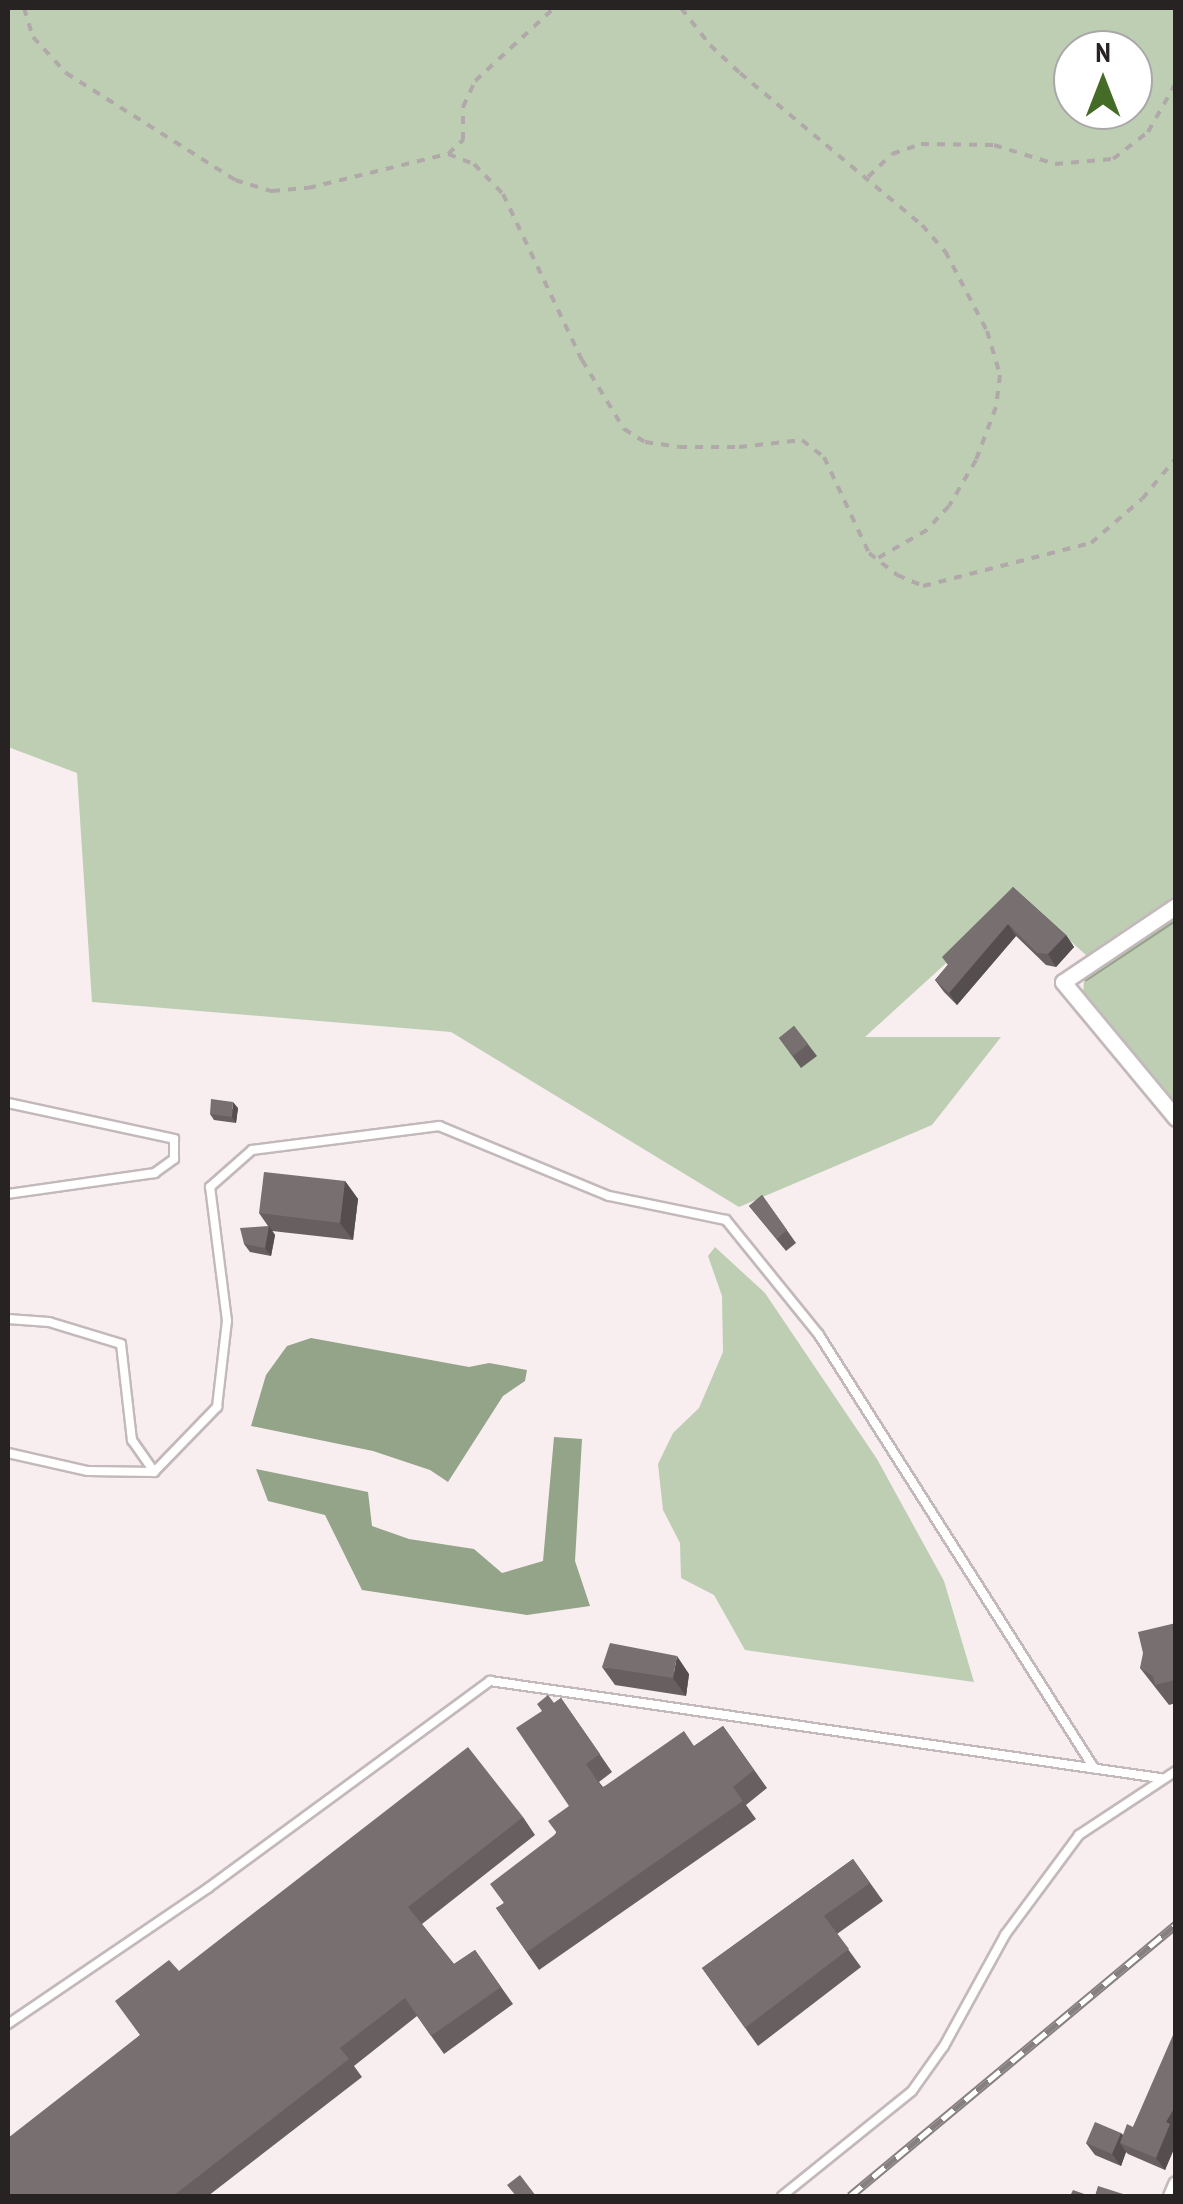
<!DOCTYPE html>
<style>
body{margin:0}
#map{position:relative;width:1183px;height:2204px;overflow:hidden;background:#f8eeef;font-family:"PT Sans Narrow",sans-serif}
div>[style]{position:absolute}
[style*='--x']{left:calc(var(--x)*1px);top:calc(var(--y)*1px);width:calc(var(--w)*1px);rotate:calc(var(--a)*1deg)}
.green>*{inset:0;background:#bdceb3}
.water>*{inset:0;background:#93a489}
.stream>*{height:5px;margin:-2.5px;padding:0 2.5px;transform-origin:2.5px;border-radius:2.5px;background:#93a489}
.path>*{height:4px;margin-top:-2px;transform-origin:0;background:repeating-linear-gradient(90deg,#b0a8a9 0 8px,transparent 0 16px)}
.roads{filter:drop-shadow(2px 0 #c3b9ba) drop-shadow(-2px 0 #c3b9ba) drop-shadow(0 2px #c3b9ba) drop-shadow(0 -2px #c3b9ba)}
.lane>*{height:8px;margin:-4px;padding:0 4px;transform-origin:4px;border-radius:4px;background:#fff}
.street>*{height:15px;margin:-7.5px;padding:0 7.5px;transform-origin:7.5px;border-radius:7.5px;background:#fff}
.rail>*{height:9px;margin-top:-4.5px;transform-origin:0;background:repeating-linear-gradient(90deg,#fff 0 15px,#878081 0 30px);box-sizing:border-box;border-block:2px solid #878081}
.wall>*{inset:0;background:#675f60}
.shaded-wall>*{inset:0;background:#544e4e}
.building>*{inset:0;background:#786f70}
span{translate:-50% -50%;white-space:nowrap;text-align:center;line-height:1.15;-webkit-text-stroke:8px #fff;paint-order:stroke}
.frame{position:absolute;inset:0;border:10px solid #272323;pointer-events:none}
.north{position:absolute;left:1053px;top:30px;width:100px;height:100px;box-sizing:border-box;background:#fff;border:2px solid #a9a7a7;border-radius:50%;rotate:0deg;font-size:28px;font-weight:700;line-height:40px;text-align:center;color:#272323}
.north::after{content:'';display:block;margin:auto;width:35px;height:45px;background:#456c26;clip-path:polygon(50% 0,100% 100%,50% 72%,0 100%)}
</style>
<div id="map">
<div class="green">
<div style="clip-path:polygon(evenodd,8px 8px,1175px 8px,1175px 1107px,1083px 994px,1086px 955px,1020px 896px,865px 1037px,1001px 1037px,932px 1125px,739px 1207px,451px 1032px,92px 1002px,77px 773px,8px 747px,8px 8px,1073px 50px,1133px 50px,1133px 110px,1073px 110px,1073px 50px)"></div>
<div style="clip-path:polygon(715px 1247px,765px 1293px,877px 1459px,944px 1581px,974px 1682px,745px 1650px,714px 1595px,681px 1578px,680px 1543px,663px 1510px,658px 1464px,673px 1433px,699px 1408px,723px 1352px,722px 1296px,708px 1256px)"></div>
</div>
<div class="water">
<div style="clip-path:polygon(311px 1338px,469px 1367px,489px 1363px,527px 1370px,525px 1381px,503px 1396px,448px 1482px,430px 1470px,373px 1451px,251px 1426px,266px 1375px,287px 1346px)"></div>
<div style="clip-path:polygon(554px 1437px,582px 1439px,575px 1561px,590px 1606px,527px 1615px,362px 1590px,325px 1515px,268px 1501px,256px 1469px,368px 1492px,372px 1526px,409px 1539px,474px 1549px,502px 1573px,543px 1561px)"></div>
</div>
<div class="stream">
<div style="--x:1086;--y:978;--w:108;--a:-33.7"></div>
</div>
<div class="path">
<div style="--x:24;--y:8;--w:30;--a:73"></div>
<div style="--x:33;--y:37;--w:49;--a:47.5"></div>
<div style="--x:66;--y:73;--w:200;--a:32.3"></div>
<div style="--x:235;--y:180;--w:39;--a:17"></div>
<div style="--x:272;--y:191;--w:36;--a:-5"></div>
<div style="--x:308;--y:188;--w:144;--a:-13.7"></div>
<div style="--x:448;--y:154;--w:28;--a:21"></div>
<div style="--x:474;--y:164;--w:42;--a:46"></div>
<div style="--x:503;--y:194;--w:184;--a:64.6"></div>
<div style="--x:582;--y:360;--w:81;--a:58.7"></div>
<div style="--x:624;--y:429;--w:25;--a:32"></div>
<div style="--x:645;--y:442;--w:34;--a:8"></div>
<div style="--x:679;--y:447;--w:60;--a:0"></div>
<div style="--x:739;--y:447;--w:63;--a:-6.3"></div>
<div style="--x:802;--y:440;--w:28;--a:38"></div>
<div style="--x:824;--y:457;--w:106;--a:64.9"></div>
<div style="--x:869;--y:553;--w:36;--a:38"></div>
<div style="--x:897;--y:575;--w:28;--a:23"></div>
<div style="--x:923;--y:586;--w:173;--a:-14.4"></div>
<div style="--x:1091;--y:543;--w:67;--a:-40.8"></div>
<div style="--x:1142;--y:499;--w:53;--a:-50.3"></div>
<div style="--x:681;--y:8;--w:47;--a:51.9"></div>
<div style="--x:710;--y:45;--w:41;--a:43"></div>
<div style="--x:740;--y:73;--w:237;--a:39.9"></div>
<div style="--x:922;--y:225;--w:35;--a:49"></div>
<div style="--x:945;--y:251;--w:90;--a:62.3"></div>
<div style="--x:987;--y:331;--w:46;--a:73.5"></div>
<div style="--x:1000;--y:375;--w:32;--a:97"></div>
<div style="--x:996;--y:407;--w:57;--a:110.7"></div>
<div style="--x:976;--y:460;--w:53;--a:120.4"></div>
<div style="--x:949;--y:506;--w:33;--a:133"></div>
<div style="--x:927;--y:530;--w:56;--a:150.3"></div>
<div style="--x:448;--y:154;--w:21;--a:-43"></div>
<div style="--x:463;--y:140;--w:33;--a:-90"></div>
<div style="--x:463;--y:107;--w:29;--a:-65"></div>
<div style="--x:475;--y:81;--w:108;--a:-42.7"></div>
<div style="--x:868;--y:177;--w:33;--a:-44"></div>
<div style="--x:892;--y:154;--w:31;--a:-19"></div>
<div style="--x:921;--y:144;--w:73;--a:0.8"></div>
<div style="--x:994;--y:145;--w:64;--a:17.3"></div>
<div style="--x:1055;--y:164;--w:58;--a:-4.9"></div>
<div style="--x:1113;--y:159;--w:44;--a:-37.6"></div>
<div style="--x:1148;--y:132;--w:56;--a:-60.3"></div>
</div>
<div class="roads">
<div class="lane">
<div style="--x:8;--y:1103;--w:170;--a:12.2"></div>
<div style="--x:174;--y:1139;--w:20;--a:90"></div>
<div style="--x:174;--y:1159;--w:24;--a:144"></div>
<div style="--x:155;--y:1173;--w:148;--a:171.9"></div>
<div style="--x:8;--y:1319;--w:41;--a:4.2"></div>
<div style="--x:49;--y:1322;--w:75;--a:17"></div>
<div style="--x:121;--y:1344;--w:97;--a:83.5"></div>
<div style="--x:132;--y:1440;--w:39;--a:55"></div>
<div style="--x:154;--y:1472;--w:91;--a:-45.9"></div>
<div style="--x:217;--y:1407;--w:87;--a:-83.4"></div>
<div style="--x:227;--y:1321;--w:135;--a:-97.2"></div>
<div style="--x:210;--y:1187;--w:56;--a:-41.4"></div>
<div style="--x:252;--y:1150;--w:189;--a:-7.3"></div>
<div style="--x:439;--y:1126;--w:184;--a:22.4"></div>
<div style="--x:609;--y:1196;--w:119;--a:11.6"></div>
<div style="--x:726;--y:1220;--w:148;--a:51"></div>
<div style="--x:819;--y:1335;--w:513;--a:57.58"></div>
<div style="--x:8;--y:1453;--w:82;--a:12.7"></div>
<div style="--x:88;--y:1471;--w:66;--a:0.9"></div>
<div style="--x:8;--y:2024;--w:242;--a:-34.2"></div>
<div style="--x:208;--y:1888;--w:350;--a:-36.3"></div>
<div style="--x:490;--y:1681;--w:677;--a:8.24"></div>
<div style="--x:782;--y:2196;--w:167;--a:-38.9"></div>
<div style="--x:912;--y:2091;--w:55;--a:-54.6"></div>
<div style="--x:944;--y:2046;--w:127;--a:-61.2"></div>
<div style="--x:1005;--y:1935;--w:124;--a:-53.5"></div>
<div style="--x:1079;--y:1835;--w:116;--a:-33.4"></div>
</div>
<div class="street">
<div style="--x:1176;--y:906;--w:136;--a:146.1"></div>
<div style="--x:1063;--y:982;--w:177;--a:50.3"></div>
<div style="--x:1171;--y:2196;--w:13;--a:-67"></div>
</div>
</div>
<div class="rail">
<div style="--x:850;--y:2196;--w:425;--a:-39.8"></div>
</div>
<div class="wall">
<div style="clip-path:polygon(1013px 887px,1066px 935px,1074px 947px,1056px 967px,1046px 965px,1016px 936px,957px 1005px,944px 992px,935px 980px)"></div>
<div style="clip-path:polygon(794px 1026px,817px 1056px,801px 1068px,779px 1038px)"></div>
<div style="clip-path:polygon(238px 1108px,236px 1123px,214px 1120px,210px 1114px)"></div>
<div style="clip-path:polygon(345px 1181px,358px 1199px,353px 1240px,272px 1231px,275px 1235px,271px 1256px,250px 1252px,244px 1244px,268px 1226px,259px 1213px)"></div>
<div style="clip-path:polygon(762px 1195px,796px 1243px,786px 1251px,749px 1206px)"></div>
<div style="clip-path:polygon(1176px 1623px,1176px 1703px,1169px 1705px,1140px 1668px)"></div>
<div style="clip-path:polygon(602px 1667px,689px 1674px,686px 1696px,615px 1685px)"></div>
<div style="clip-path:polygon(561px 1698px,612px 1772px,599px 1782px,603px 1787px,694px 1746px,723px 1726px,767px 1788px,746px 1805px,756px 1819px,539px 1970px,496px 1908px,503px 1904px,556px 1833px,569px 1806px,554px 1703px)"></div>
<div style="clip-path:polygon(523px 1817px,535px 1835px,422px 1924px,454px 1964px,475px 1950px,513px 2004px,444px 2054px,417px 2016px,354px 2066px,362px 2077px,208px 2196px,8px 2196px,140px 2035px)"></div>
<div style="clip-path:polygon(853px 1859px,883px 1901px,837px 1934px,861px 1967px,758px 2046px,702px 1968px)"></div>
<div style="clip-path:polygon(1176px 2036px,1176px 2144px,1165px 2170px,1128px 2154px,1126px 2152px,1121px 2166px,1095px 2155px,1086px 2143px,1121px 2133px,1123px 2135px,1133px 2127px)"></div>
</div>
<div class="shaded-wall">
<div style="clip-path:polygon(1008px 924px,1016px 936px,957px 1005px,949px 993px)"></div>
<div style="clip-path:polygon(1066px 935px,1074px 947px,1056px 967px,1048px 954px)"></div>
<div style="clip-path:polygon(233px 1102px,238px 1108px,236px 1123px,232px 1117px)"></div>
<div style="clip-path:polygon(345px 1181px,358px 1199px,353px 1240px,340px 1223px)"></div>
<div style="clip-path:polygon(269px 1226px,275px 1235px,271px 1256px,265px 1248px)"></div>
<div style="clip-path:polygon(677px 1656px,689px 1674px,686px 1696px,673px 1678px)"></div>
<div style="clip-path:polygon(1176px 2105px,1176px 2144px,1165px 2170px,1156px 2158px,1166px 2122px)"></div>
<div style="clip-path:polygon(1121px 2133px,1130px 2145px,1120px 2143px,1126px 2152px,1121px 2166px,1112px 2154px)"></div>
</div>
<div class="building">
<div style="clip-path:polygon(1013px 887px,1066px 935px,1048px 954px,1037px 953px,1008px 924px,949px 993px,935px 980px,948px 965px,942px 957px)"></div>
<div style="clip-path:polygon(794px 1026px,808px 1044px,793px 1056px,779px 1038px)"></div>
<div style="clip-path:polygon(211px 1099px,233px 1102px,232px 1117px,210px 1114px)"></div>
<div style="clip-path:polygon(264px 1172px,345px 1181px,340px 1223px,259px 1213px)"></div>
<div style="clip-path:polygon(762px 1195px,787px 1230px,777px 1239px,749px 1206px)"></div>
<div style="clip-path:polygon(269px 1226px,265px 1248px,244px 1244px,240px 1228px)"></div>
<div style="clip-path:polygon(1176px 1623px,1176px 1680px,1155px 1685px,1153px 1676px,1140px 1668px,1143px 1653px,1138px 1632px)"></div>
<div style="clip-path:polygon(610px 1643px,677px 1656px,673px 1678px,602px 1667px)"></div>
<div style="clip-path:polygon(548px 1695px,554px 1703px,561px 1698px,600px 1754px,586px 1764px,602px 1788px,684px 1731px,694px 1746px,723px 1726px,754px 1770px,733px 1787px,743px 1801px,527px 1952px,496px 1908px,504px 1903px,490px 1884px,557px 1833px,548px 1821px,569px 1806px,516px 1728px,542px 1711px,537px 1704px)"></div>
<div style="clip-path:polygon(468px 1747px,523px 1817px,408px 1907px,454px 1964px,475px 1950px,501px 1987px,431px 2036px,405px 1998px,340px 2048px,349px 2059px,173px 2196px,8px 2196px,8px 2138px,140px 2035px,115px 2001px,169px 1960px,179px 1971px)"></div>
<div style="clip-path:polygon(853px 1859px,870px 1883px,824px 1916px,849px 1949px,745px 2028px,702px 1968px)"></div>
<div style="clip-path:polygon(1173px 2035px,1176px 2036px,1176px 2105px,1166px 2122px,1170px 2124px,1156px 2158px,1120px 2143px,1127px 2124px,1133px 2127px)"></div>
<div style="clip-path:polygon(1095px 2122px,1121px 2133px,1112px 2154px,1086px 2143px)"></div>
<div style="clip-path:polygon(520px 2175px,536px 2196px,516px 2196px,507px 2185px)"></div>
<div style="clip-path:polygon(1098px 2186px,1123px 2194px,1122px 2196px,1095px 2196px)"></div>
<div style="clip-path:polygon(1073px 2190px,1090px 2196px,1070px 2196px)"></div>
</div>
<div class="frame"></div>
<div class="north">N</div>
</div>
